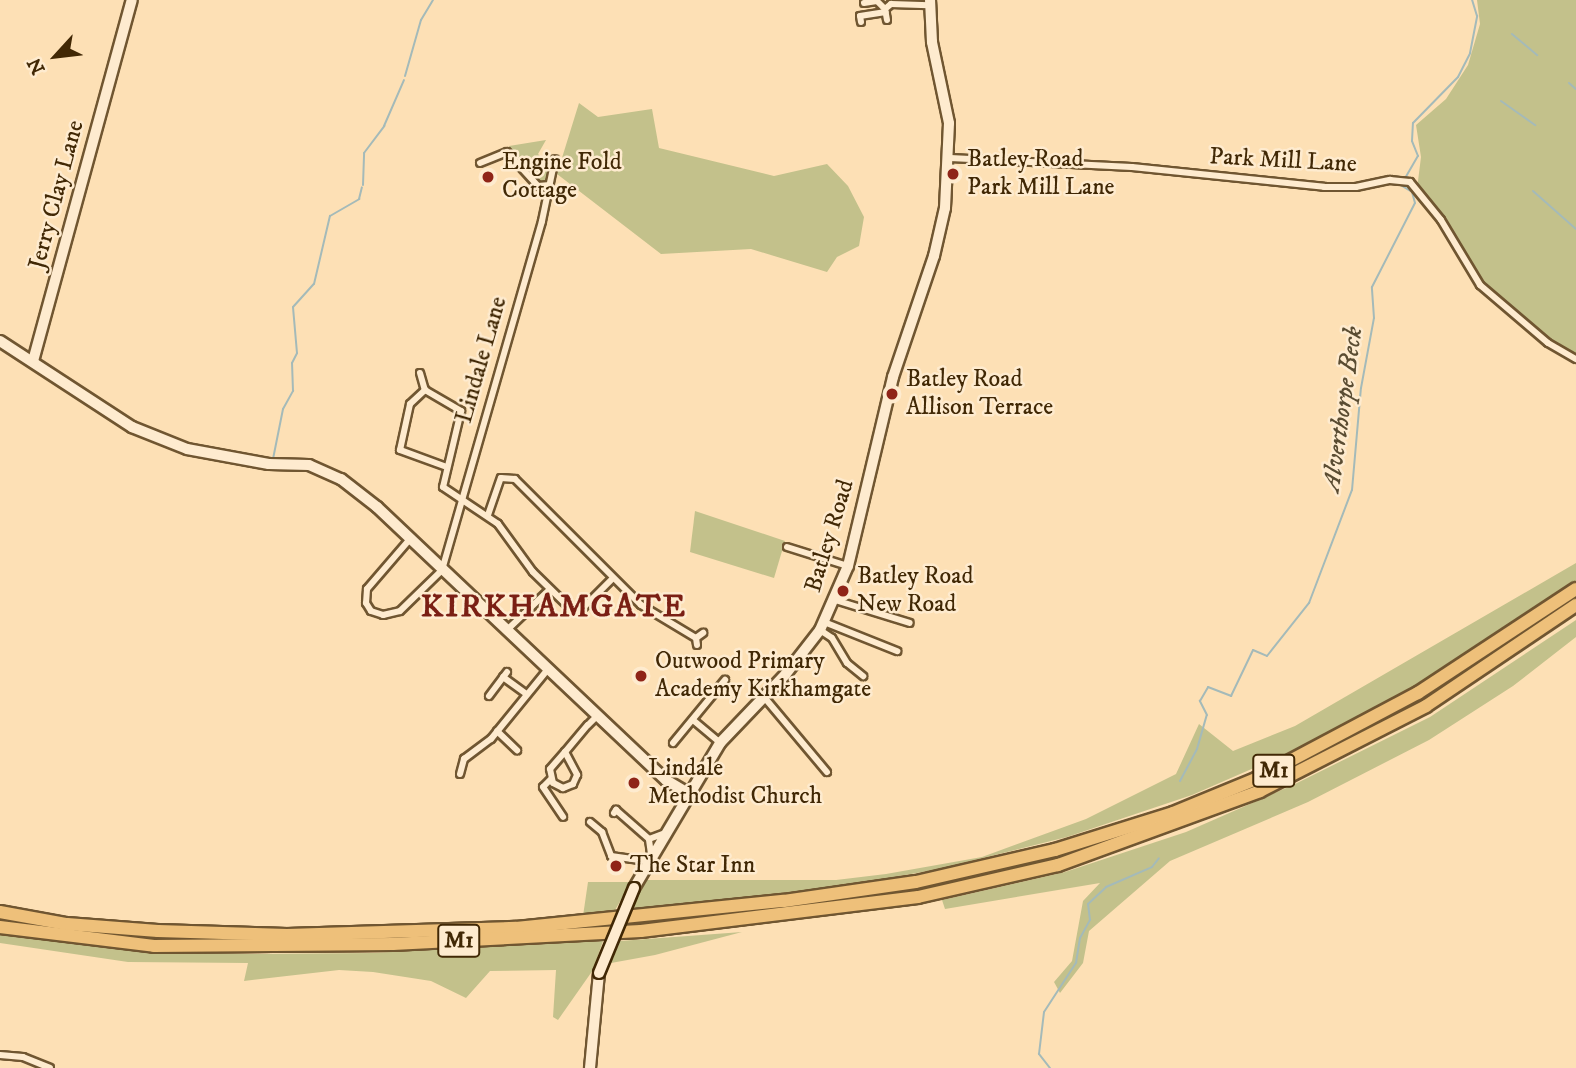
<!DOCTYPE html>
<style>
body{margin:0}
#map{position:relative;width:1576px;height:1068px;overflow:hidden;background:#fde0b5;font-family:"IM FELL DW Pica",serif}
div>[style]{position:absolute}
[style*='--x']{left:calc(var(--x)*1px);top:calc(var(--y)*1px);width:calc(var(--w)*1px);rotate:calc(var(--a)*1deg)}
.green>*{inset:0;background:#c3c18b}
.stream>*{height:2px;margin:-1px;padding:0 1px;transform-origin:1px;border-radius:1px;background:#a4bab9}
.roads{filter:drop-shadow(2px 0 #705631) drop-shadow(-2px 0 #705631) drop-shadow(0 2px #705631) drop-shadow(0 -2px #705631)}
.street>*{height:6px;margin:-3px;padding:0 3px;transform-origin:3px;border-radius:3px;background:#feebcf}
.secondary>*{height:10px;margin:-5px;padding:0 5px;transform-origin:5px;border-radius:5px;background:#feebcf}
.highway>*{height:12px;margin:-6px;padding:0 6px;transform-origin:6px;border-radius:6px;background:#eec07a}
.bridges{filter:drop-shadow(2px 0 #412805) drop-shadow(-2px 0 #412805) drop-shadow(0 2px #412805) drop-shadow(0 -2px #412805)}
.secondary-bridge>*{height:10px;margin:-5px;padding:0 5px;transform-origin:5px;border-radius:5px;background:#feebcf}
.dots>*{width:19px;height:19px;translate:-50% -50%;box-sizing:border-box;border:4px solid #feebcf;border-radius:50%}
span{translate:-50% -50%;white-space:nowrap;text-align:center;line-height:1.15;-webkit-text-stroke:5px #feebcf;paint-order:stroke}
.shield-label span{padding:2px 5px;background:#feebcf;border:2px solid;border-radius:5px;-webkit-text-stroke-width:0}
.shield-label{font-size:23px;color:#412805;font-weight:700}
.poi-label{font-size:24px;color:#412805}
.left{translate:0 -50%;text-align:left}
.street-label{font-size:24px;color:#412805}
.water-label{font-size:26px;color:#5a4c32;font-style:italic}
.district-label{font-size:32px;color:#7a1f14;font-weight:700;letter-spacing:2px}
.north{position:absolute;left:21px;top:21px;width:70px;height:70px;-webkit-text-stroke:5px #feebcf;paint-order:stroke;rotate:243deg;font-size:19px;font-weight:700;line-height:28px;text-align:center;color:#412805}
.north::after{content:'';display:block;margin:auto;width:24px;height:32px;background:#412805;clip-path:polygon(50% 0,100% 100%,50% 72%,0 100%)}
</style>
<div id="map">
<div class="green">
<div style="clip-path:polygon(1477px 0,1576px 0,1576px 359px,1489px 295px,1417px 189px,1421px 157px,1416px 125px,1446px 99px,1468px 65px,1480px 24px)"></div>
<div style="clip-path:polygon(579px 103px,598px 117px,652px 109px,659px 148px,774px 176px,827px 164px,848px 186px,864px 217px,859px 246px,837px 257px,827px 272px,751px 249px,661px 254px,557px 174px)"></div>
<div style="clip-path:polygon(546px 140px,538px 154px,550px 166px,545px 184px,526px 171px,509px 146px)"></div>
<div style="clip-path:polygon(695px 511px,785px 541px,774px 578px,690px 552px)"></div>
<div style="clip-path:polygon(1576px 563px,1576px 582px,1421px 684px,1302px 747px,1192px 795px,1067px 837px,939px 869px,838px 887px,632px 910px,643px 880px,836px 880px,886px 874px,982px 857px,1086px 819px,1176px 774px,1199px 724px,1233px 751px,1295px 726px)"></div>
<div style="clip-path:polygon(1576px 620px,1576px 637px,1513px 686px,1429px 740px,1308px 802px,1170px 861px,1089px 931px,1083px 963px,1060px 993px,1054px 982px,1072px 961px,1083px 901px,1100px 883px,945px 909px,942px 900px,1065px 872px,1186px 832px,1293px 785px,1430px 717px)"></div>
<div style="clip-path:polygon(588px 882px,631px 882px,614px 912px,583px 916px)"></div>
<div style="clip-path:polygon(742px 932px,655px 955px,611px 963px,620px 941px)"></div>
<div style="clip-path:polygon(0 933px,152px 952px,251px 954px,372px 953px,603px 941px,593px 970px,558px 1020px,553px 1017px,556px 970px,490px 971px,466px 998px,431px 981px,373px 972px,339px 970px,244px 981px,248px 963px,128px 962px,0 943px)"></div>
</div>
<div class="stream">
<div style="--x:1512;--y:34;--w:33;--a:40"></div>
<div style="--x:405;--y:76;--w:58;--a:-74.1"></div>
<div style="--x:421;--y:20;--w:23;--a:-59"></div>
<div style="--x:1569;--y:83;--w:9;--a:41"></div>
<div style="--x:1501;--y:101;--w:42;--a:35.2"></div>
<div style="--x:1404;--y:180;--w:28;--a:-60"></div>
<div style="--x:1418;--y:156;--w:16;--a:-112"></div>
<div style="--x:1412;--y:141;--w:18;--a:-87"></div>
<div style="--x:1413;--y:123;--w:64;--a:-45.6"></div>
<div style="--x:1458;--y:77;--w:27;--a:-63"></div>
<div style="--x:1470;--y:53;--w:38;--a:-79"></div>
<div style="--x:1477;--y:16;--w:17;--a:-107"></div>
<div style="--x:363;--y:185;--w:32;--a:-88"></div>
<div style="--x:364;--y:153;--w:34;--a:-53"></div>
<div style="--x:384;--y:126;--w:50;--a:-66.5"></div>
<div style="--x:1533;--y:191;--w:57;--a:41.5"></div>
<div style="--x:273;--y:459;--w:51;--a:-78.7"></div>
<div style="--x:283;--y:409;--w:21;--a:-61"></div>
<div style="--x:293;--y:391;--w:28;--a:-92"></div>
<div style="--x:292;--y:363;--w:11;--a:-63"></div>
<div style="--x:297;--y:353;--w:46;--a:-95"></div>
<div style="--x:293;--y:307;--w:31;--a:-48"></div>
<div style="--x:314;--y:284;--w:70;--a:-76.8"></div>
<div style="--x:330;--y:216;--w:34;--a:-30"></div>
<div style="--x:359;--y:199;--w:12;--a:-76"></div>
<div style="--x:1180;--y:781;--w:36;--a:-62"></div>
<div style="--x:1197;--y:749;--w:35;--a:-74"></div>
<div style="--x:1207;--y:715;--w:16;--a:-117"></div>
<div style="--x:1200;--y:701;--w:16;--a:-60"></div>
<div style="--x:1208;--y:687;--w:25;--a:21"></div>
<div style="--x:1231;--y:696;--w:51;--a:-64.4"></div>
<div style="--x:1253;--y:650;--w:15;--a:23"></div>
<div style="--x:1267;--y:656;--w:68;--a:-51.6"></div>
<div style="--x:1309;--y:603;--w:121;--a:-69.2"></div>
<div style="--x:1352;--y:490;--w:102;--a:-85"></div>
<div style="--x:1361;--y:388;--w:71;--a:-79.5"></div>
<div style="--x:1374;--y:318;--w:31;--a:-94"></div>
<div style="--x:1372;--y:287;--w:94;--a:-62.9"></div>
<div style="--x:1415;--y:203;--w:11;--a:-105"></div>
<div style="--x:1412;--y:192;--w:13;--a:-148"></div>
<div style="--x:1050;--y:1068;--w:18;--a:-128"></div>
<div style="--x:1039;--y:1054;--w:42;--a:-83.2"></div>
<div style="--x:1044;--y:1012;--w:59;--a:-56.9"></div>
<div style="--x:1076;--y:963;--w:25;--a:-81"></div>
<div style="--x:1080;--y:938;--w:21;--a:-61"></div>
<div style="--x:1090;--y:920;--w:16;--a:-97"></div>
<div style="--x:1088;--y:904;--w:25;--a:-43"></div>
<div style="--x:1106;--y:887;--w:50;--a:-23.5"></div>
<div style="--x:1152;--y:867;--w:11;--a:-52"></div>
</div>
<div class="roads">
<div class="street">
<div style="--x:864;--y:3;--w:13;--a:-9"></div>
<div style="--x:877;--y:1;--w:11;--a:45"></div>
<div style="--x:887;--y:20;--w:11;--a:-100"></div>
<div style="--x:885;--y:9;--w:8;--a:-40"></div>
<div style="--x:891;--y:4;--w:38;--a:2"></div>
<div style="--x:861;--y:22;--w:6;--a:-99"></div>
<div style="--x:860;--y:16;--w:26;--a:-9"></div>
<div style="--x:950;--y:158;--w:182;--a:2.8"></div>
<div style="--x:1132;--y:167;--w:193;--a:5.9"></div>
<div style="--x:1324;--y:187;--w:32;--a:0"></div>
<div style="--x:1356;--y:187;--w:35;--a:-12"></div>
<div style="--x:1390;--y:180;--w:20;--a:6"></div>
<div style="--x:1410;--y:182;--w:49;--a:50.8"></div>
<div style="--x:1441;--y:220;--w:76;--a:59"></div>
<div style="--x:1480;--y:285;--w:89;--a:40.5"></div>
<div style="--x:1548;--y:343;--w:32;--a:30"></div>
<div style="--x:480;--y:163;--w:29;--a:-22"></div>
<div style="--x:507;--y:152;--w:46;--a:47.6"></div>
<div style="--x:538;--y:186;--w:12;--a:-5"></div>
<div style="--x:420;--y:373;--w:18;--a:74"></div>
<div style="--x:444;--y:466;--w:47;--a:-160"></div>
<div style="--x:400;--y:450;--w:47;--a:-77.7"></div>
<div style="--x:410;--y:404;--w:21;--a:-43"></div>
<div style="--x:425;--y:390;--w:42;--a:30.3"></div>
<div style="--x:461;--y:411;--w:78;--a:103.3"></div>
<div style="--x:443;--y:487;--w:66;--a:33.9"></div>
<div style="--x:498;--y:524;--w:59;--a:53.9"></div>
<div style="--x:533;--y:572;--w:56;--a:44.3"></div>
<div style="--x:573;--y:611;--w:10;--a:-17"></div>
<div style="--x:583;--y:608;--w:42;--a:-45"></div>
<div style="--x:488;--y:515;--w:39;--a:-71"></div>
<div style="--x:501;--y:478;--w:14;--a:4"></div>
<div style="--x:515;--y:479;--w:178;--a:45"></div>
<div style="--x:641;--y:605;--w:64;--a:31"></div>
<div style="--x:410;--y:539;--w:66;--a:130.7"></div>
<div style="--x:367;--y:589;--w:14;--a:94"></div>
<div style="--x:366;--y:603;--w:9;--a:58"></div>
<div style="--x:371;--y:611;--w:13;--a:18"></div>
<div style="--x:383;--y:615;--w:17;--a:-13"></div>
<div style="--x:400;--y:611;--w:59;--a:-44.3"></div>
<div style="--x:442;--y:570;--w:363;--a:-74"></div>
<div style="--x:542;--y:221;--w:63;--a:-78.2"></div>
<div style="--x:787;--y:547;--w:64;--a:17.3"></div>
<div style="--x:835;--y:600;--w:78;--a:17"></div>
<div style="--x:824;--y:622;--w:79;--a:21.7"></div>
<div style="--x:507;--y:630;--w:59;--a:-43.6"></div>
<div style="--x:820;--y:630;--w:14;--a:34"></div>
<div style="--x:832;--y:638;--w:29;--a:59"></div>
<div style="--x:847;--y:663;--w:21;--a:39"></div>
<div style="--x:697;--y:645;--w:7;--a:-98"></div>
<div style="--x:696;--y:638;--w:9;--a:-36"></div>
<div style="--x:503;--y:677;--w:27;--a:36"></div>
<div style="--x:489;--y:696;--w:30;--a:-53"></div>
<div style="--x:764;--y:697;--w:98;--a:50"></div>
<div style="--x:693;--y:720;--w:35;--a:40"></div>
<div style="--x:497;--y:731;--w:28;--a:44"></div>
<div style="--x:673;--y:743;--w:82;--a:-50.5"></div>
<div style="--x:565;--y:752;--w:26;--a:62"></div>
<div style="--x:577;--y:775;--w:10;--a:114"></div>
<div style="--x:573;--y:784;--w:11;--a:158"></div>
<div style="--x:563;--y:788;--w:11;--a:-153"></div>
<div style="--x:553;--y:783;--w:14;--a:-102"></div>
<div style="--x:550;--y:769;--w:23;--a:-49"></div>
<div style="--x:565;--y:752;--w:35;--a:-50"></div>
<div style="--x:588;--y:725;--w:14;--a:-45"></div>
<div style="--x:460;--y:774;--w:16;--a:-75"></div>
<div style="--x:464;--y:759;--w:34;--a:-37"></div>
<div style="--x:491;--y:739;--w:90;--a:-50.8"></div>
<div style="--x:551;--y:779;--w:11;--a:135"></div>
<div style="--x:543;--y:787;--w:36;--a:56"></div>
<div style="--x:614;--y:813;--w:4;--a:-56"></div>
<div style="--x:616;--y:810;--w:44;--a:41.3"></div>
<div style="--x:590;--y:822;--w:16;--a:40"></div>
<div style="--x:602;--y:832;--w:26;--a:69"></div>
<div style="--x:611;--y:856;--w:36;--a:8"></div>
<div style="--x:651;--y:854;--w:15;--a:-98"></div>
<div style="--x:649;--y:839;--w:15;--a:-20"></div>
<div style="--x:0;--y:1055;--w:23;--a:5"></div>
<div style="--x:23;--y:1057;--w:29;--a:22"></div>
</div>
<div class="secondary">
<div style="--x:0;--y:341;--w:158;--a:33.1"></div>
<div style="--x:132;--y:427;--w:59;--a:21.8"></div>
<div style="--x:187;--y:449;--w:83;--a:10.4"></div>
<div style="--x:269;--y:464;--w:40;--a:1.4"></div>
<div style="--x:309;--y:465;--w:35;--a:24"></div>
<div style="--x:341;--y:479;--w:46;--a:37.9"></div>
<div style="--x:377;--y:507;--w:398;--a:43.4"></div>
<div style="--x:666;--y:780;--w:26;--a:31"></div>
<div style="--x:33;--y:361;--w:374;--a:-74.7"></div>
<div style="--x:634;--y:888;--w:169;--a:-59.3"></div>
<div style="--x:720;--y:743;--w:94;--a:-46.3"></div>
<div style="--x:785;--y:675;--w:57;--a:-52.1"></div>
<div style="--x:820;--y:630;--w:70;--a:-66.4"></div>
<div style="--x:848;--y:566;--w:194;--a:-76.6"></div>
<div style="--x:893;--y:377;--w:128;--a:-71.3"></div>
<div style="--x:934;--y:256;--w:49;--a:-77.1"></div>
<div style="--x:945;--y:208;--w:85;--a:-87.3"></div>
<div style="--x:949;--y:123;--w:83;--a:-101.9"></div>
<div style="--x:932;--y:42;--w:42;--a:-92.7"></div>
<div style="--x:590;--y:1068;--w:95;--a:-84.6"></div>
</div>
<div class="highway">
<div style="--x:0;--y:912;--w:68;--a:10.2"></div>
<div style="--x:67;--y:924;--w:91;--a:4.4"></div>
<div style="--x:158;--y:931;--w:129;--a:1.8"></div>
<div style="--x:287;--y:935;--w:229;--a:-1.8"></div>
<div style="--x:516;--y:928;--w:269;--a:-5.8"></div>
<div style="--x:784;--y:901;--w:133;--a:-8.2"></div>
<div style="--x:916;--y:882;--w:143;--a:-13"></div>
<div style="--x:1055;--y:850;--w:124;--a:-17.4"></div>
<div style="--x:1173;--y:813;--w:90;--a:-22.3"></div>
<div style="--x:1256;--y:779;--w:183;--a:-28"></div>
<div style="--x:1418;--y:693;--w:189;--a:-33.4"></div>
<div style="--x:0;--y:927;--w:155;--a:7"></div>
<div style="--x:154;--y:946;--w:239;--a:-0.5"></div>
<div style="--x:393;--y:944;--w:248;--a:-3"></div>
<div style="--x:641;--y:931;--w:279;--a:-7"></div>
<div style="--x:918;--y:897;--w:144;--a:-12.9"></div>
<div style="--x:1058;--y:865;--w:215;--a:-20.1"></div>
<div style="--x:1260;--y:791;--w:186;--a:-27.1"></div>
<div style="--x:1426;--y:706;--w:181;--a:-34"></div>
</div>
</div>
<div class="bridges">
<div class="secondary-bridge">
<div style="--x:599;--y:973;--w:92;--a:-67.6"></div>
</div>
</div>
<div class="dots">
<div style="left:953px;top:174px;background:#8f2418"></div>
<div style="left:488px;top:177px;background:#8f2418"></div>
<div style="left:892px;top:394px;background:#8f2418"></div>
<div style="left:843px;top:591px;background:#8f2418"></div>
<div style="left:641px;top:676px;background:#8f2418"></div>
<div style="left:634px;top:783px;background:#8f2418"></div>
<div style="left:616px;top:866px;background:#8f2418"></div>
</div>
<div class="shield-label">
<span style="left:1274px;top:771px">M1</span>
<span style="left:459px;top:941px">M1</span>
</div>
<div class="poi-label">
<span class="left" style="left:967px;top:174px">Batley Road<br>Park Mill Lane</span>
<span class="left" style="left:502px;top:177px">Engine Fold<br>Cottage</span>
<span class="left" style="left:906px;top:394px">Batley Road<br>Allison Terrace</span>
<span class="left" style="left:857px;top:591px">Batley Road<br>New Road</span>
<span class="left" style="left:655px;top:676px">Outwood Primary<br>Academy Kirkhamgate</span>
<span class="left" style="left:648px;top:783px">Lindale<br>Methodist Church</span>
<span class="left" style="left:630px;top:866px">The Star Inn</span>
</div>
<div class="street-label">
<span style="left:1283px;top:161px;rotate:3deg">Park Mill Lane</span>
<span style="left:57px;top:195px;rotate:-75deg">Jerry Clay Lane</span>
<span style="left:482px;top:360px;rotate:-74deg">Lindale Lane</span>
<span style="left:830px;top:536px;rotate:-73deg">Batley Road</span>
</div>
<div class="water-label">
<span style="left:1343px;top:409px;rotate:-82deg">Alverthorpe Beck</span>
</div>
<div class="district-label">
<span style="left:554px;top:607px">KIRKHAMGATE</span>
</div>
<div class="north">N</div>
</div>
